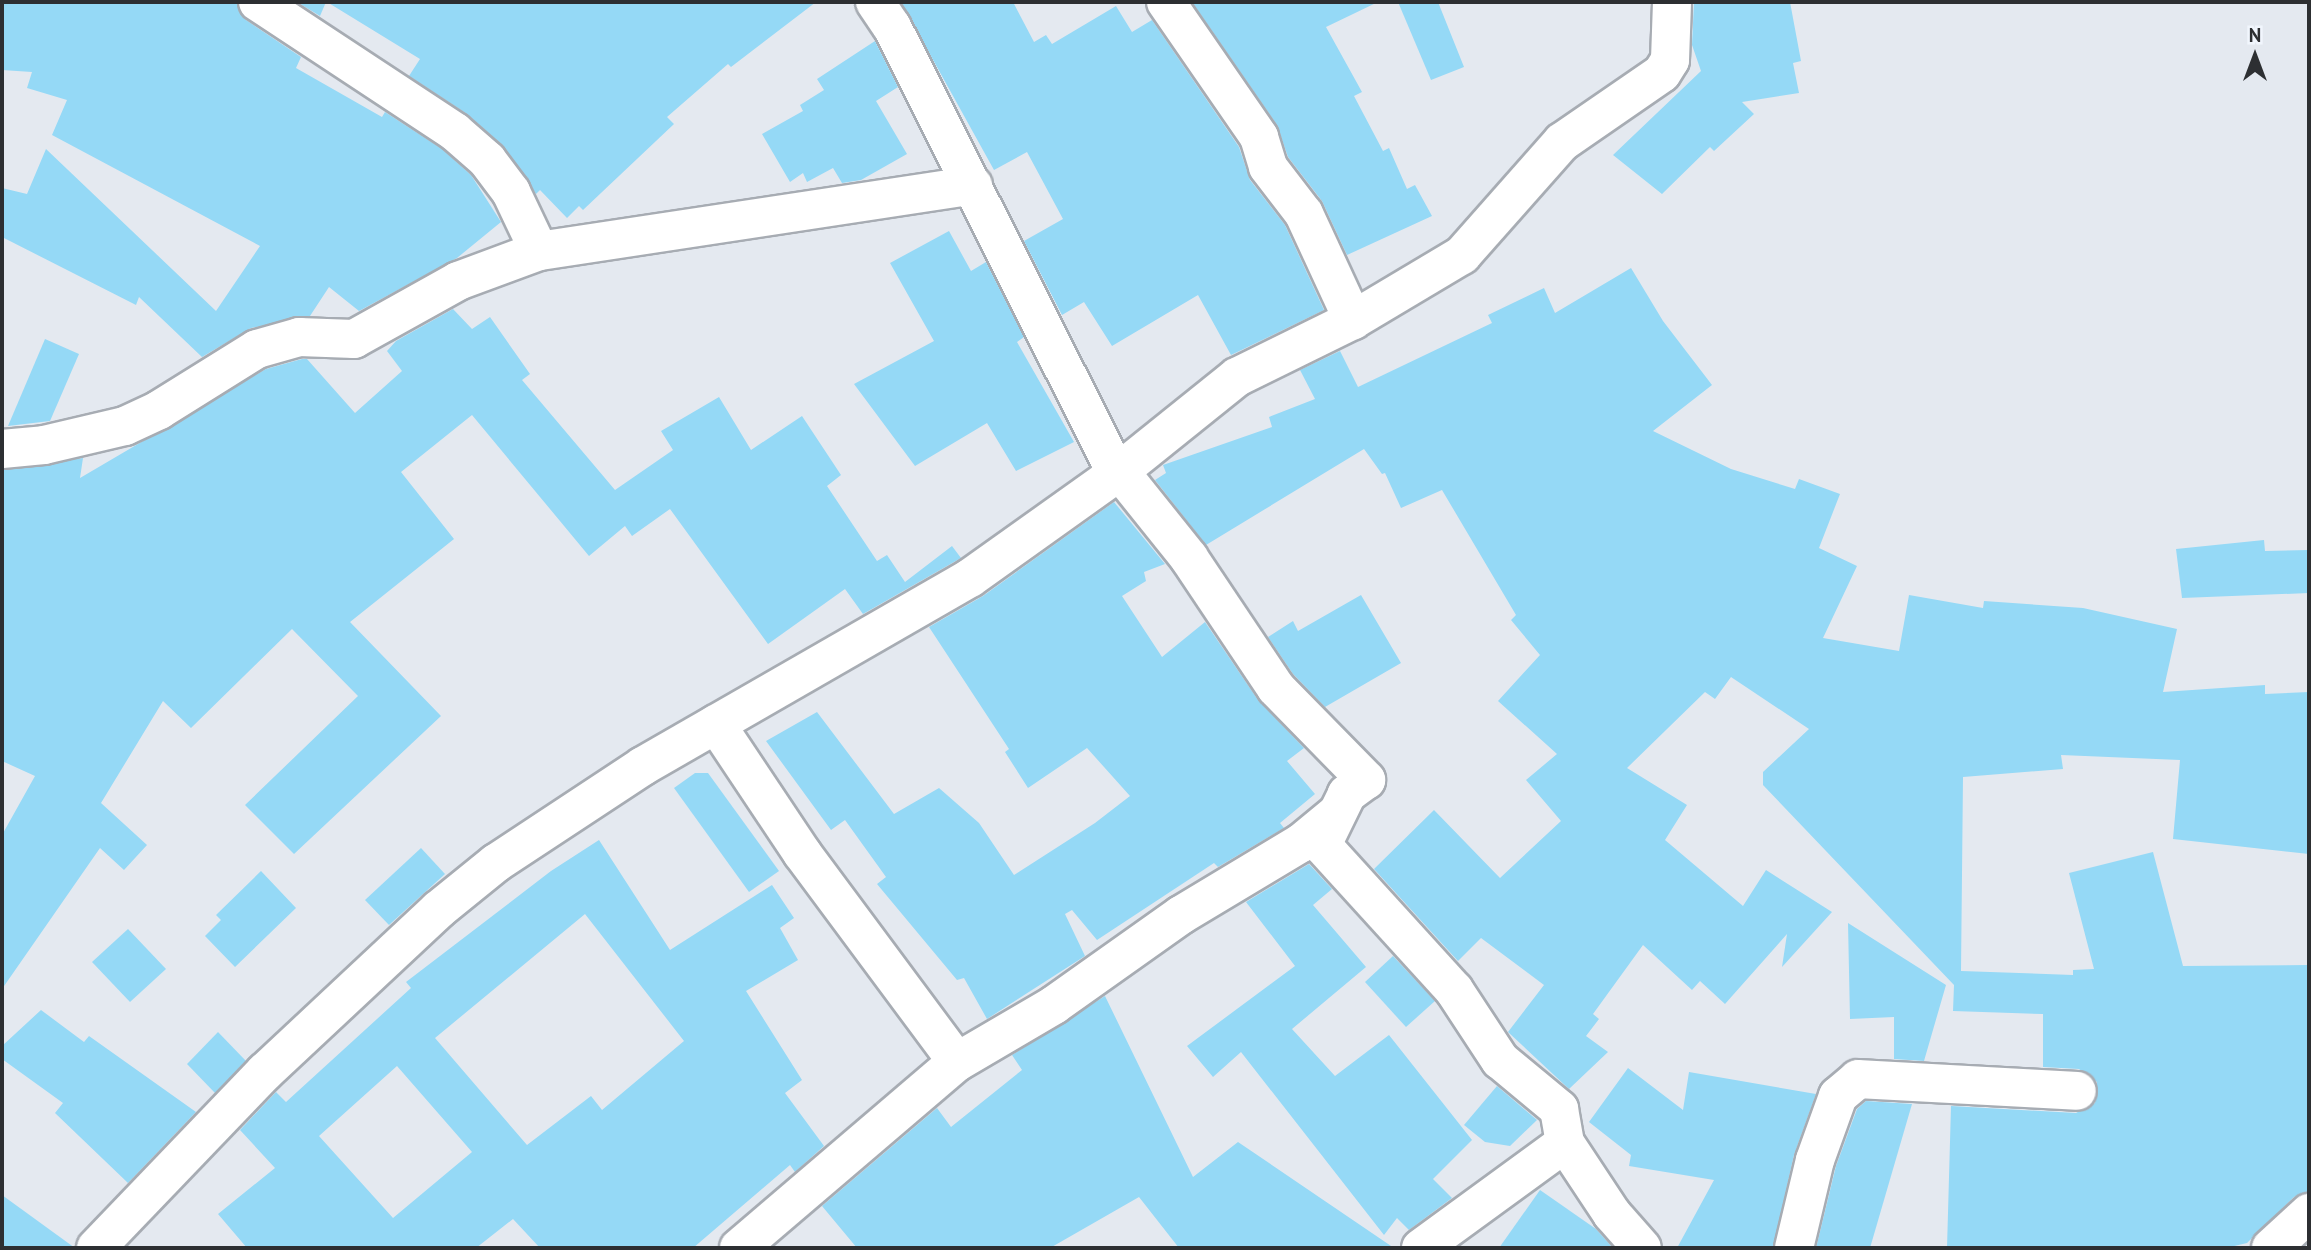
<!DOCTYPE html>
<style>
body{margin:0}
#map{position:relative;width:2311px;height:1250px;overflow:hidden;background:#e4e9f0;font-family:"PT Sans",sans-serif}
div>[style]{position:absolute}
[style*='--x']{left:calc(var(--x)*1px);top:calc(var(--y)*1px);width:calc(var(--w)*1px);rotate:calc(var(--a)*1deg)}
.building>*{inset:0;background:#95d9f6}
.roads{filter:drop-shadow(2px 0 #a7acb3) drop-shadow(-2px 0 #a7acb3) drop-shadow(0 2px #a7acb3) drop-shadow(0 -2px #a7acb3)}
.minor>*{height:38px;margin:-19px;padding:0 19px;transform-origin:19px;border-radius:19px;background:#fff}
span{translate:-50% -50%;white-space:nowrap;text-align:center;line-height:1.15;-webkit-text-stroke:7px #f1f6fd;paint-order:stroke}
.frame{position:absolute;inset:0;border:4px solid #2d2f32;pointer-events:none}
.north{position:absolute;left:2220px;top:21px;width:70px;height:70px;-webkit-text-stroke:5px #f1f6fd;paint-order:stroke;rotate:0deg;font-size:19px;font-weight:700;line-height:28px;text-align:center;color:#2d2f32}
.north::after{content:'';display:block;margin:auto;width:24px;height:32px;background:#2d2f32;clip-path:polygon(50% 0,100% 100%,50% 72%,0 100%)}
</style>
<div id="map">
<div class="building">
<div style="clip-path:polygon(2px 2px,236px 2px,246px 20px,301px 57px,296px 68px,382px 117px,385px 112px,442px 149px,471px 175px,501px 222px,457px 258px,359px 311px,329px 287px,310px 316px,251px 328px,202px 357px,139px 297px,136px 305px,2px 237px,2px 188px,27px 194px,46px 149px,216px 311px,260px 246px,52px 135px,67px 100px,27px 88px,32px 72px,2px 70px)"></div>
<div style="clip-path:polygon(297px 2px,326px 2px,320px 16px)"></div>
<div style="clip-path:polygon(327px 2px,816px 2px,731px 67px,728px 64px,667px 117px,674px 124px,583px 210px,579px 206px,567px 218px,540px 190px,536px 194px,501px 144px,467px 114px,409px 76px,420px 59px)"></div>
<div style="clip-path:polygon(901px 2px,1013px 2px,1034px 42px,1046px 35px,1052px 44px,1116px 6px,1132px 32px,1152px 20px,1239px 147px,1250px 180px,1285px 225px,1324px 310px,1231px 355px,1198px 295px,1112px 346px,1084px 302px,1062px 315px,1024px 241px,1063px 219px,1027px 152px,994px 170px)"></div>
<div style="clip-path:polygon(1192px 2px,1378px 2px,1326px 27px,1362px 92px,1354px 96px,1383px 151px,1389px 148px,1407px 189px,1415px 185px,1432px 216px,1347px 255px,1322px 201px,1288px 157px,1277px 125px)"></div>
<div style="clip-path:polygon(1398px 2px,1438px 2px,1464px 67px,1431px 80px)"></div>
<div style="clip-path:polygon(1694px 2px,1790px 2px,1801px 61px,1793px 63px,1799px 93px,1742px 102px,1754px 114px,1714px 151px,1710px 147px,1662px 194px,1613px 155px,1701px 71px,1692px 45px)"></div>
<div style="clip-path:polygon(875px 41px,898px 87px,876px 101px,907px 154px,861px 180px,842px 183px,833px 168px,807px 182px,803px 173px,790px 182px,762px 134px,803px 111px,800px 105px,824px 90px,817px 79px)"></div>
<div style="clip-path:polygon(949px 231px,971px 271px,986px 262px,1024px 337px,1017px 342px,1074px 442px,1016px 471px,987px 423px,915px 466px,854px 384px,934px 341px,890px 263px)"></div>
<div style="clip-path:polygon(1631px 268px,1663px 321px,1712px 385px,1653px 431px,1731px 469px,1795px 489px,1799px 479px,1840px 494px,1819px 548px,1857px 566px,1823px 638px,1899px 651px,1909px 595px,1983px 608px,1984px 601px,2083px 608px,2177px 629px,2163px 692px,2265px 685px,2265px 694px,2309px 692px,2309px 854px,2173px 839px,2180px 760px,2061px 755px,2063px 769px,1963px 777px,1961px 971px,2073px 975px,2073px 970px,2094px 969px,2069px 873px,2153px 852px,2183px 966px,2309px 965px,2309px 1192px,2294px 1197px,2247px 1243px,2226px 1248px,1947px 1248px,1951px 1106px,2076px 1113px,2095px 1103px,2097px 1082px,2079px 1069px,2043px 1067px,2043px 1014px,1953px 1011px,1954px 985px,1763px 785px,1763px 772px,1809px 729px,1731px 677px,1715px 699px,1705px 692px,1627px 768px,1687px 805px,1665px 840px,1743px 906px,1766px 870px,1832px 912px,1782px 967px,1787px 934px,1725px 1004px,1700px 981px,1692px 990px,1643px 945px,1593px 1014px,1599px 1019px,1586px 1036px,1608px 1052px,1569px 1089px,1508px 1032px,1544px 985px,1481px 938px,1458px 961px,1374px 869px,1434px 810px,1500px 878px,1561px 821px,1526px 780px,1557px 754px,1498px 701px,1540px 655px,1511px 620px,1516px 615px,1442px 490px,1401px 508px,1385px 473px,1382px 474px,1364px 449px,1206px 545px,1155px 480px,1166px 473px,1163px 465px,1272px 427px,1269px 417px,1315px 399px,1300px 370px,1340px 351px,1358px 387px,1492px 323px,1488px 315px,1544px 288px,1555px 313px)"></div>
<div style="clip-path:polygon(453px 309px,472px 329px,490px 317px,530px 374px,522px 380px,615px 490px,673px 450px,661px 431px,719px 397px,751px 450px,802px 416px,841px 475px,827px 486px,877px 561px,887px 555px,905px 582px,952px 546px,961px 558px,863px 614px,845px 589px,768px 644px,670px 509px,632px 536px,625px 526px,589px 556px,472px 415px,401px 472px,454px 539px,350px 622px,441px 716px,294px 854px,245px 805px,358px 696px,292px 629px,191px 728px,163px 701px,101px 803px,147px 845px,124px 870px,100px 848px,2px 989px,2px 835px,35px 776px,2px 761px,2px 470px,83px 458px,80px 478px,266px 369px,302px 359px,307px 359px,355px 413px,402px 371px,387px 351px,396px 341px)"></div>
<div style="clip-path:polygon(45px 339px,79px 354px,50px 421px,8px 426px)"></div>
<div style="clip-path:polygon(1114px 502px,1165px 564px,1144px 572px,1146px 581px,1122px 596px,1162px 657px,1205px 622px,1258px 700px,1304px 748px,1287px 761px,1315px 794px,1280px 823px,1284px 828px,1218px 867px,1214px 863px,1097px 940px,1072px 910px,1065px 914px,1085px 956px,987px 1019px,964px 978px,957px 980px,877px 884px,886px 877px,845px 820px,831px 830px,766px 741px,817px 712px,894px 814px,939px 788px,979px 823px,1014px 875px,1095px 823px,1130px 796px,1087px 748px,1028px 788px,1005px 752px,1009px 749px,929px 627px,983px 596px)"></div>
<div style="clip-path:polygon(2264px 540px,2265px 551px,2309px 550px,2309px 593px,2182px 598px,2176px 549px)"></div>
<div style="clip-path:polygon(1361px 595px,1401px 663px,1325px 707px,1293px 674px,1268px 637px,1293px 621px,1298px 631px)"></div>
<div style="clip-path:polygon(695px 773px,708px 773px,779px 871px,749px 892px,674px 788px)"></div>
<div style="clip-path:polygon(evenodd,599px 840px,670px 950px,772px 885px,794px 918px,780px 928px,798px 960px,746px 991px,802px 1080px,785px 1093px,824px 1146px,795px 1172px,790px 1165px,693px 1248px,540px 1248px,513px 1219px,476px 1248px,247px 1248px,218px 1214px,275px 1168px,240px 1130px,276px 1092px,286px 1102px,411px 988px,406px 982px,551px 871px,599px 840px,585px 914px,684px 1041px,602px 1110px,591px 1096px,527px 1145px,435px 1038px,585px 914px,599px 840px,397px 1066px,472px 1152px,393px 1218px,319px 1136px,397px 1066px)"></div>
<div style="clip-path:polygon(421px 848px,445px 874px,389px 925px,365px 900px)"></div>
<div style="clip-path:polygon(1309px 864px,1332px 889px,1313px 905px,1366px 967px,1292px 1029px,1335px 1076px,1389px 1035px,1472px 1140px,1433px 1179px,1452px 1198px,1409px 1230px,1397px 1218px,1384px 1235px,1241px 1052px,1213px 1077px,1187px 1046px,1295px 966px,1246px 902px)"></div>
<div style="clip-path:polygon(261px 871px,296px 908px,235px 967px,205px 936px,221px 920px,216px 915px)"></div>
<div style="clip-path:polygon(1848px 923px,1946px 985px,1924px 1061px,1894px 1059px,1894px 1017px,1850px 1019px)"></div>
<div style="clip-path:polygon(128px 929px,166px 969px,130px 1002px,92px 962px)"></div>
<div style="clip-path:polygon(1393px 956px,1435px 1001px,1406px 1027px,1365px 982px)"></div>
<div style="clip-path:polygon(1105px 996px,1193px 1177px,1238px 1142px,1394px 1248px,1179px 1248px,1139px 1197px,1050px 1248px,857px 1248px,822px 1206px,937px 1108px,951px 1127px,1022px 1070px,1012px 1055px)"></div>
<div style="clip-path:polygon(41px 1010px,84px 1042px,89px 1036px,196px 1112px,128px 1183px,55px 1113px,63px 1103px,2px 1059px,2px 1046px)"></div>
<div style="clip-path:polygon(218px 1032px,246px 1061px,215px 1093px,187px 1064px)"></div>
<div style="clip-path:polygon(1628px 1068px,1683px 1110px,1689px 1072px,1816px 1094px,1794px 1155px,1773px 1248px,1677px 1248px,1714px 1180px,1629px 1166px,1631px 1155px,1589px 1122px)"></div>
<div style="clip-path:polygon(1497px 1086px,1537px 1120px,1510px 1146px,1485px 1142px,1464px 1125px)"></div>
<div style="clip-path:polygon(1866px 1101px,1912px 1104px,1870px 1248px,1816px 1248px,1836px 1166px,1857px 1109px)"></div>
<div style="clip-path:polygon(1540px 1190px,1596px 1229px,1613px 1248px,1499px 1248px)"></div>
<div style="clip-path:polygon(2px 1195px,75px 1248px,2px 1248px)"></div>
</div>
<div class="roads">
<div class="minor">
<div style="--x:258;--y:2;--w:236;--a:33.4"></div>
<div style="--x:455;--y:132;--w:43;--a:41.2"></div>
<div style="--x:487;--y:160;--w:40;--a:53"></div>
<div style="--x:511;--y:192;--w:65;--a:64.6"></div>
<div style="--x:875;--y:2;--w:30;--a:56"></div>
<div style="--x:892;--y:27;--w:483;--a:63.3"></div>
<div style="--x:1109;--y:458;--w:128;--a:51.3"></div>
<div style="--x:1189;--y:558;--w:156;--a:56.2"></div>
<div style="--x:1276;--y:688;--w:129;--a:45.6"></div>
<div style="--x:1366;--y:780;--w:24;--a:144"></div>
<div style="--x:1347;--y:794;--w:57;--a:116.1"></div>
<div style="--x:1322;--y:845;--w:196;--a:47.7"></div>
<div style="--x:1454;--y:990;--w:84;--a:56.7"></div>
<div style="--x:1500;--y:1060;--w:77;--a:39.7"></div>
<div style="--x:1559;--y:1109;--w:35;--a:80"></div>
<div style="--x:1565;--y:1143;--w:85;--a:56.5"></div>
<div style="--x:1612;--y:1214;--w:45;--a:48.6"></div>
<div style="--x:1166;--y:2;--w:164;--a:55.4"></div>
<div style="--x:1259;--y:137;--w:31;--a:73"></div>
<div style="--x:1268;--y:167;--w:59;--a:52.5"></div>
<div style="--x:1304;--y:214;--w:117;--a:65.2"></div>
<div style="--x:2;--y:449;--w:42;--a:-5.4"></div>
<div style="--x:44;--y:445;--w:83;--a:-13.2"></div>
<div style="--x:125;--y:426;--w:38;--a:-25"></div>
<div style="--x:159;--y:410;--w:115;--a:-31.9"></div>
<div style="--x:257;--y:349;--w:44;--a:-15.9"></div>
<div style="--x:299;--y:337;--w:55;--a:2.1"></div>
<div style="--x:354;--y:339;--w:119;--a:-29.1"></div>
<div style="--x:458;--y:281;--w:86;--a:-20.3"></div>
<div style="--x:539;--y:251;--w:439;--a:-8.6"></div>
<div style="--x:716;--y:724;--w:155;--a:56.3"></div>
<div style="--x:802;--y:853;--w:260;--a:53.4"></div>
<div style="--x:957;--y:1062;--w:113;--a:-30.4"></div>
<div style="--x:1054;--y:1005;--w:156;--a:-35.3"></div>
<div style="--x:1181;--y:915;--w:140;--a:-31"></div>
<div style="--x:1301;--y:843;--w:44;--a:-39.5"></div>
<div style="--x:96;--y:1248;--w:244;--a:-46.2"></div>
<div style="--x:265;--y:1072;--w:237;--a:-43.1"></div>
<div style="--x:438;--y:910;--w:75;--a:-39"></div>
<div style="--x:496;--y:863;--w:176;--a:-33.4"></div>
<div style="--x:643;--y:766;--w:377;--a:-29.9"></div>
<div style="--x:970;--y:578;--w:184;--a:-35.5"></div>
<div style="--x:1120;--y:471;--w:150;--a:-38.8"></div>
<div style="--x:1237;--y:377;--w:129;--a:-26.2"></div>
<div style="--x:1353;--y:320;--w:127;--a:-30.8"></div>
<div style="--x:1462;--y:255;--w:151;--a:-48.5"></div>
<div style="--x:1562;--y:142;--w:121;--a:-34.6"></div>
<div style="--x:1662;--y:73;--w:15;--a:-58"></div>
<div style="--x:1670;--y:60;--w:58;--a:-88"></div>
<div style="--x:739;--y:1248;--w:287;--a:-40.5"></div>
<div style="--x:1421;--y:1248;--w:178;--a:-36.1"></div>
<div style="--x:1794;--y:1248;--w:90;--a:-76.6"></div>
<div style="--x:1815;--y:1160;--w:68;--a:-70.2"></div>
<div style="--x:1838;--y:1096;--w:26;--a:-40"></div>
<div style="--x:1858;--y:1079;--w:219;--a:3.1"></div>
<div style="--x:2271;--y:1248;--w:52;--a:-42.6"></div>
</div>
</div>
<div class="frame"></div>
<div class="north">N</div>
</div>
